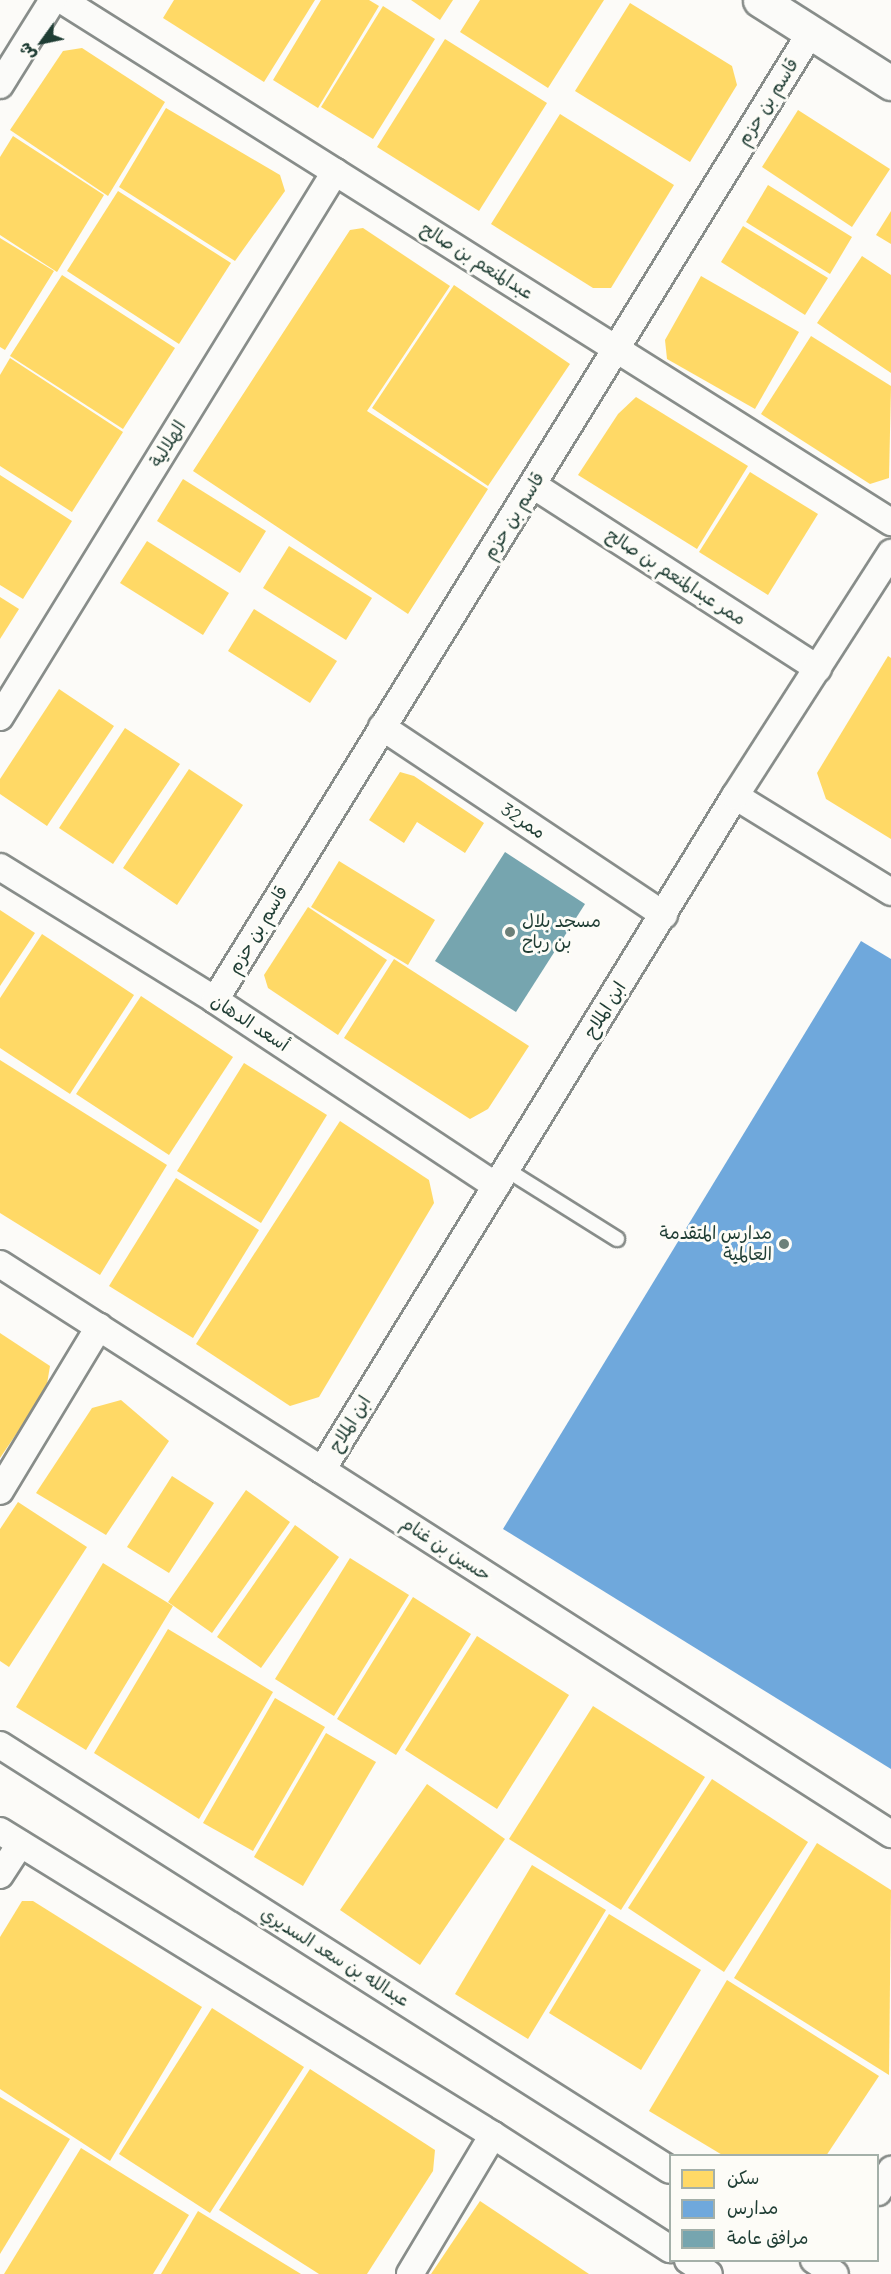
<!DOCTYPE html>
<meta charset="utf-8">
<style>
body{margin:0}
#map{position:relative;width:891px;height:2274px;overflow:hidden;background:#fcfbf8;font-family:Delius,"Playpen Sans Arabic",sans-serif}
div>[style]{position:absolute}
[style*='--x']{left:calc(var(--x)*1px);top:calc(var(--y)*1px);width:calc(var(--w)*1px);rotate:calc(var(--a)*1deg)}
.homes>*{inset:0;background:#ffd966}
.schools>*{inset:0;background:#6fa8dc}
.public>*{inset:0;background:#76a5af}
.roads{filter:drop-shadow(2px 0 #888d8a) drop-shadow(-2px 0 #888d8a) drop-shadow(0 2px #888d8a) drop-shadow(0 -2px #888d8a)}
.lane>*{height:14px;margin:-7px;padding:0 7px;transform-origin:7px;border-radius:7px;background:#fbfbf9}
.street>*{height:26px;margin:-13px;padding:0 13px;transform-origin:13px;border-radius:13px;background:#fbfbf9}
.secondary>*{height:33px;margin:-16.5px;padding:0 16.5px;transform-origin:16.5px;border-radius:16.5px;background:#fbfbf9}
.dots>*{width:16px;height:16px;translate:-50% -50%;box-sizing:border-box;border:3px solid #fdfcf7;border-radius:50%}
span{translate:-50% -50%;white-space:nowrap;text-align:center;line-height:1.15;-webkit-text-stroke:6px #fdfcf7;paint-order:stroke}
.street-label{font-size:18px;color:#1f3d34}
.poi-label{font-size:18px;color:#1f3d34}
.left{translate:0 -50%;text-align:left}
.right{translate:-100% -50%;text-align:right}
.legend{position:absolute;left:669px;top:2154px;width:210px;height:108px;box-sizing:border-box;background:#fdfcf7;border:2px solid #a4b0a9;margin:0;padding:8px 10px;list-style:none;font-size:18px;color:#1f3d34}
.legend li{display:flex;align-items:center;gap:12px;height:30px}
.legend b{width:30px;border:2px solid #a4b0a9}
.north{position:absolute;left:12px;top:12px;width:60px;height:60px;-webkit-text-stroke:4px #fdfcf7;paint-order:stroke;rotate:237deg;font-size:16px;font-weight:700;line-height:24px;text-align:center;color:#1f3d34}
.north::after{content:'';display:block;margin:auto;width:21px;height:27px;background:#1f3d34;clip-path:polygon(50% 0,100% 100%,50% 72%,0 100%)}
</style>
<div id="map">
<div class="homes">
<div style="clip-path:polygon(174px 0,315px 0,264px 82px,163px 18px)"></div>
<div style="clip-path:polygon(321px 0,369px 0,379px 6px,318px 108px,273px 80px)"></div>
<div style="clip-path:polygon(411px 0,453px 0,440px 20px)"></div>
<div style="clip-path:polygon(480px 0,604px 0,548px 88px,460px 32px)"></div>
<div style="clip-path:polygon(630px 3px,732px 66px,737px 85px,690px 162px,575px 91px)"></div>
<div style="clip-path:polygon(383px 6px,435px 39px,373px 139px,321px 107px)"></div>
<div style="clip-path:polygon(445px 39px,547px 103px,479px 211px,377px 147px)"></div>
<div style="clip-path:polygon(82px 48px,165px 102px,108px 196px,10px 130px,63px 51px)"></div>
<div style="clip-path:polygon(166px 108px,280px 175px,285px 191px,235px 261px,119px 187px)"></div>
<div style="clip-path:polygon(798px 110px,890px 169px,852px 227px,762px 167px)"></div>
<div style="clip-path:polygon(560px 114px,674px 185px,611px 288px,593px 288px,491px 224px)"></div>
<div style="clip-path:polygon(13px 136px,104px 195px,57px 272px,0 235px,0 157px)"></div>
<div style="clip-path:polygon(768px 185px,852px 237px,830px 274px,746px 222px)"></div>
<div style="clip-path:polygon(118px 191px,231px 263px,179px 344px,67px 271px)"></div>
<div style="clip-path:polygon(891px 211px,891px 244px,876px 235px)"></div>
<div style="clip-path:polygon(743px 226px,828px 278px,805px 315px,721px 262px)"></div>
<div style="clip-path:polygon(363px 228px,450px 286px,367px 411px,488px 489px,408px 614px,193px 471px,350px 230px)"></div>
<div style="clip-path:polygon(0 238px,54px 271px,5px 350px,0 347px)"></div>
<div style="clip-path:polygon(862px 256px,891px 275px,891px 373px,817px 323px)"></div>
<div style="clip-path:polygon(62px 275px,175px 348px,123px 429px,10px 356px)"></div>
<div style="clip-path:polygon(701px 276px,799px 332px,755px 409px,667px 359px,665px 340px)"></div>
<div style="clip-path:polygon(454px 285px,570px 364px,488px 486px,372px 408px)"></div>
<div style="clip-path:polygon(811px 336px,891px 386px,889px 478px,870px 484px,761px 414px)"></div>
<div style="clip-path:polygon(10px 358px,123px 432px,72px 512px,0 466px,0 375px)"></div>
<div style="clip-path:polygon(636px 397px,748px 466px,697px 549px,578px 475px,618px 414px)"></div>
<div style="clip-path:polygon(750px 472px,818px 514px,768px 595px,699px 552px)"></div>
<div style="clip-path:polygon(0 475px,72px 521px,23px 599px,0 585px)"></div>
<div style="clip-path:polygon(183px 479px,266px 531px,240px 573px,157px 521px)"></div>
<div style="clip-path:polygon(147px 541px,229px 593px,203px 635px,120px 583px)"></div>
<div style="clip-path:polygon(289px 546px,372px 598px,346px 640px,263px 588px)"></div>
<div style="clip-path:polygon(0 597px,19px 609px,0 639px)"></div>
<div style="clip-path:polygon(254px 609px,337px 661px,310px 703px,228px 651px)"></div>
<div style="clip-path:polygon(888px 656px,891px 658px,891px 839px,826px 799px,817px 773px)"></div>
<div style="clip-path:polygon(59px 689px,114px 726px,47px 826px,0 794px,0 779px)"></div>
<div style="clip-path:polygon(125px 728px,180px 764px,113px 864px,59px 828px)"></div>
<div style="clip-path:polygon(189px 769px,243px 805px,177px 905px,123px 868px)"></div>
<div style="clip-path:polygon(400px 772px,414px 776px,484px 823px,465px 853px,417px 822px,404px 843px,369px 820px)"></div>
<div style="clip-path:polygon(339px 861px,435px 920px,408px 965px,311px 907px)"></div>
<div style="clip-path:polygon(308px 907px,387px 960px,338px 1035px,268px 988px,264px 975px)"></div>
<div style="clip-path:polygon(0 910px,35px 933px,0 986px)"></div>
<div style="clip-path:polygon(42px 934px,134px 995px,70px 1094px,0 1048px,0 998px)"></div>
<div style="clip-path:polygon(394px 959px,529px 1046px,488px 1109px,470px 1119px,344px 1038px)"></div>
<div style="clip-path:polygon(141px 996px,233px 1057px,169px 1155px,76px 1094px)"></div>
<div style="clip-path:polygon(0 1060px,167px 1165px,100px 1275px,0 1213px)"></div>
<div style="clip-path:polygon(244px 1063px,327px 1115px,261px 1223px,177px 1171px)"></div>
<div style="clip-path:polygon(340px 1121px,429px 1180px,434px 1203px,319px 1397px,290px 1406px,196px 1344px)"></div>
<div style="clip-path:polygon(176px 1178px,259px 1230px,193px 1338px,109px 1286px)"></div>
<div style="clip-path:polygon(0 1333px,50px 1366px,46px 1390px,0 1458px)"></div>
<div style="clip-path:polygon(121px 1400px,169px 1441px,106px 1535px,36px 1493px,92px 1408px)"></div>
<div style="clip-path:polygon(172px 1476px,214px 1503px,169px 1573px,127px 1547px)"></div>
<div style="clip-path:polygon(246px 1490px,290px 1522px,212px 1633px,168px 1602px)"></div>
<div style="clip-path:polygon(18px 1502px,87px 1547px,9px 1667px,0 1661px,0 1529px)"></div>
<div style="clip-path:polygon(295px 1525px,339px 1557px,261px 1668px,217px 1637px)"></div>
<div style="clip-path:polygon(350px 1558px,409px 1595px,334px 1716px,275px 1679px)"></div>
<div style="clip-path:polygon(103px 1563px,173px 1606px,86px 1750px,16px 1707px)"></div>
<div style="clip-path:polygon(413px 1597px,471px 1634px,396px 1755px,337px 1719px)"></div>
<div style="clip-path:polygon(168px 1629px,273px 1692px,199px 1819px,94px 1753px)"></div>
<div style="clip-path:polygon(477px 1636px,569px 1695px,497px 1809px,405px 1750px)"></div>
<div style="clip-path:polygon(275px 1698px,325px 1727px,253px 1851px,203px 1823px)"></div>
<div style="clip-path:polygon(593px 1706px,705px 1777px,621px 1910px,509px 1839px)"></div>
<div style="clip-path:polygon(326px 1733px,376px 1762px,303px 1886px,254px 1857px)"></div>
<div style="clip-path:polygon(712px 1779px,808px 1842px,724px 1972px,628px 1908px)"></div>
<div style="clip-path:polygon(427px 1784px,505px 1839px,420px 1965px,340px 1910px)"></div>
<div style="clip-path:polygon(817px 1843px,891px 1890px,889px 2075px,734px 1978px)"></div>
<div style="clip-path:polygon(532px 1865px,606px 1910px,528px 2039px,455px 1994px)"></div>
<div style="clip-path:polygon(22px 1901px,33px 1901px,202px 2007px,110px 2161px,0 2089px,0 1937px)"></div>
<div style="clip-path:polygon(609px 1914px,701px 1970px,641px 2070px,549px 2013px)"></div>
<div style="clip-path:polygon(727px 1980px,879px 2076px,826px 2156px,724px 2156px,649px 2111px)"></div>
<div style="clip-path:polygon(212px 2008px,304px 2067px,210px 2213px,119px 2154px)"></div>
<div style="clip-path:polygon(310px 2069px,435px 2150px,433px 2171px,367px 2274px,319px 2274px,219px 2210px)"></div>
<div style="clip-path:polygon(0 2097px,70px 2139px,0 2254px)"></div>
<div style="clip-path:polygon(81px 2148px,189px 2215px,153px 2274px,4px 2274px)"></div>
<div style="clip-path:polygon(480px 2201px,589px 2274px,431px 2274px)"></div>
<div style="clip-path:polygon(198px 2211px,301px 2274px,161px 2274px)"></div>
</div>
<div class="schools">
<div style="clip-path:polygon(861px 941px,891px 959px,891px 1769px,503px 1529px)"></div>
</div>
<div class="public">
<div style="clip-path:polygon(505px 852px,585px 904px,516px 1012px,435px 961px)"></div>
</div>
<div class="roads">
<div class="lane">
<div style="--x:507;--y:1170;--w:130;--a:32.1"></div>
</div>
<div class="street">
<div style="--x:62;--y:0;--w:980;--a:32.2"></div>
<div style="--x:0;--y:85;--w:100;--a:-58.1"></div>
<div style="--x:533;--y:485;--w:339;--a:32.8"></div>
<div style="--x:0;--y:717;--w:640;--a:-58.42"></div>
<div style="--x:382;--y:727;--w:339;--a:33.7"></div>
<div style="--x:735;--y:796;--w:183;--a:31.6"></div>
<div style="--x:0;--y:867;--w:253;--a:31.7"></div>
<div style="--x:215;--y:1000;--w:337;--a:33.5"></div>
<div style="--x:215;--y:1000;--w:1137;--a:-58.38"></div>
<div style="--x:0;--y:1264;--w:1058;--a:32.61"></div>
<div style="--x:322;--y:1470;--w:790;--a:-58.5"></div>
<div style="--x:735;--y:796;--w:289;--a:-57.3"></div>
<div style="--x:0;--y:1491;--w:192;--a:-58.9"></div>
<div style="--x:0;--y:1745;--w:793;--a:32.39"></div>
<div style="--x:0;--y:1831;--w:579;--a:31.66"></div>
<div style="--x:493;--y:2135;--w:211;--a:32.8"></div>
<div style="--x:0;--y:1875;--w:37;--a:-57"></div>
<div style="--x:878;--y:2192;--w:26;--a:-59"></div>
<div style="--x:688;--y:2260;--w:25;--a:34"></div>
<div style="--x:814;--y:2260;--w:25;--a:34"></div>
<div style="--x:410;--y:2274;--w:162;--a:-59.2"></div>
</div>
<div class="secondary">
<div style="--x:760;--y:0;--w:155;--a:32.4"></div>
</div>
</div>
<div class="dots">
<div style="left:510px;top:932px;background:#6c8079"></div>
<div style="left:784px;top:1244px;background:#6c8079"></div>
</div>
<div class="street-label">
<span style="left:768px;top:102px;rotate:-58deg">قاسم بن حزم</span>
<span style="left:477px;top:261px;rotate:32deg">عبدالمنعم بن صالح</span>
<span style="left:168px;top:444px;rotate:-58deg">الهلالية</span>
<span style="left:514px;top:516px;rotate:-58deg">قاسم بن حزم</span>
<span style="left:676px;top:577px;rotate:33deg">ممر عبدالمنعم بن صالح</span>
<span style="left:523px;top:821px;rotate:34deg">ممر32</span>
<span style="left:258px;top:930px;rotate:-59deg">قاسم بن حزم</span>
<span style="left:605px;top:1010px;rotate:-58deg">ابن الملاح</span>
<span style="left:250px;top:1023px;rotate:33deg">أسعد الدهان</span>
<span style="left:350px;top:1424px;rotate:-58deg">ابن الملاح</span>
<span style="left:446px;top:1549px;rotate:33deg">حسين بن غنام</span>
<span style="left:335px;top:1957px;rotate:32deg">عبدالله بن سعد السديري</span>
</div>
<div class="poi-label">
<span class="left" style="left:522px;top:932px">مسجد بلال<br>بن رباح</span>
<span class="right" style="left:772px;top:1244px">مدارس المتقدمة<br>العالمية</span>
</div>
<ul class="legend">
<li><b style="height:16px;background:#ffd966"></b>سكن</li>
<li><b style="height:16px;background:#6fa8dc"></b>مدارس</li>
<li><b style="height:16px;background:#76a5af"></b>مرافق عامة</li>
</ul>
<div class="north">ش</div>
</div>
